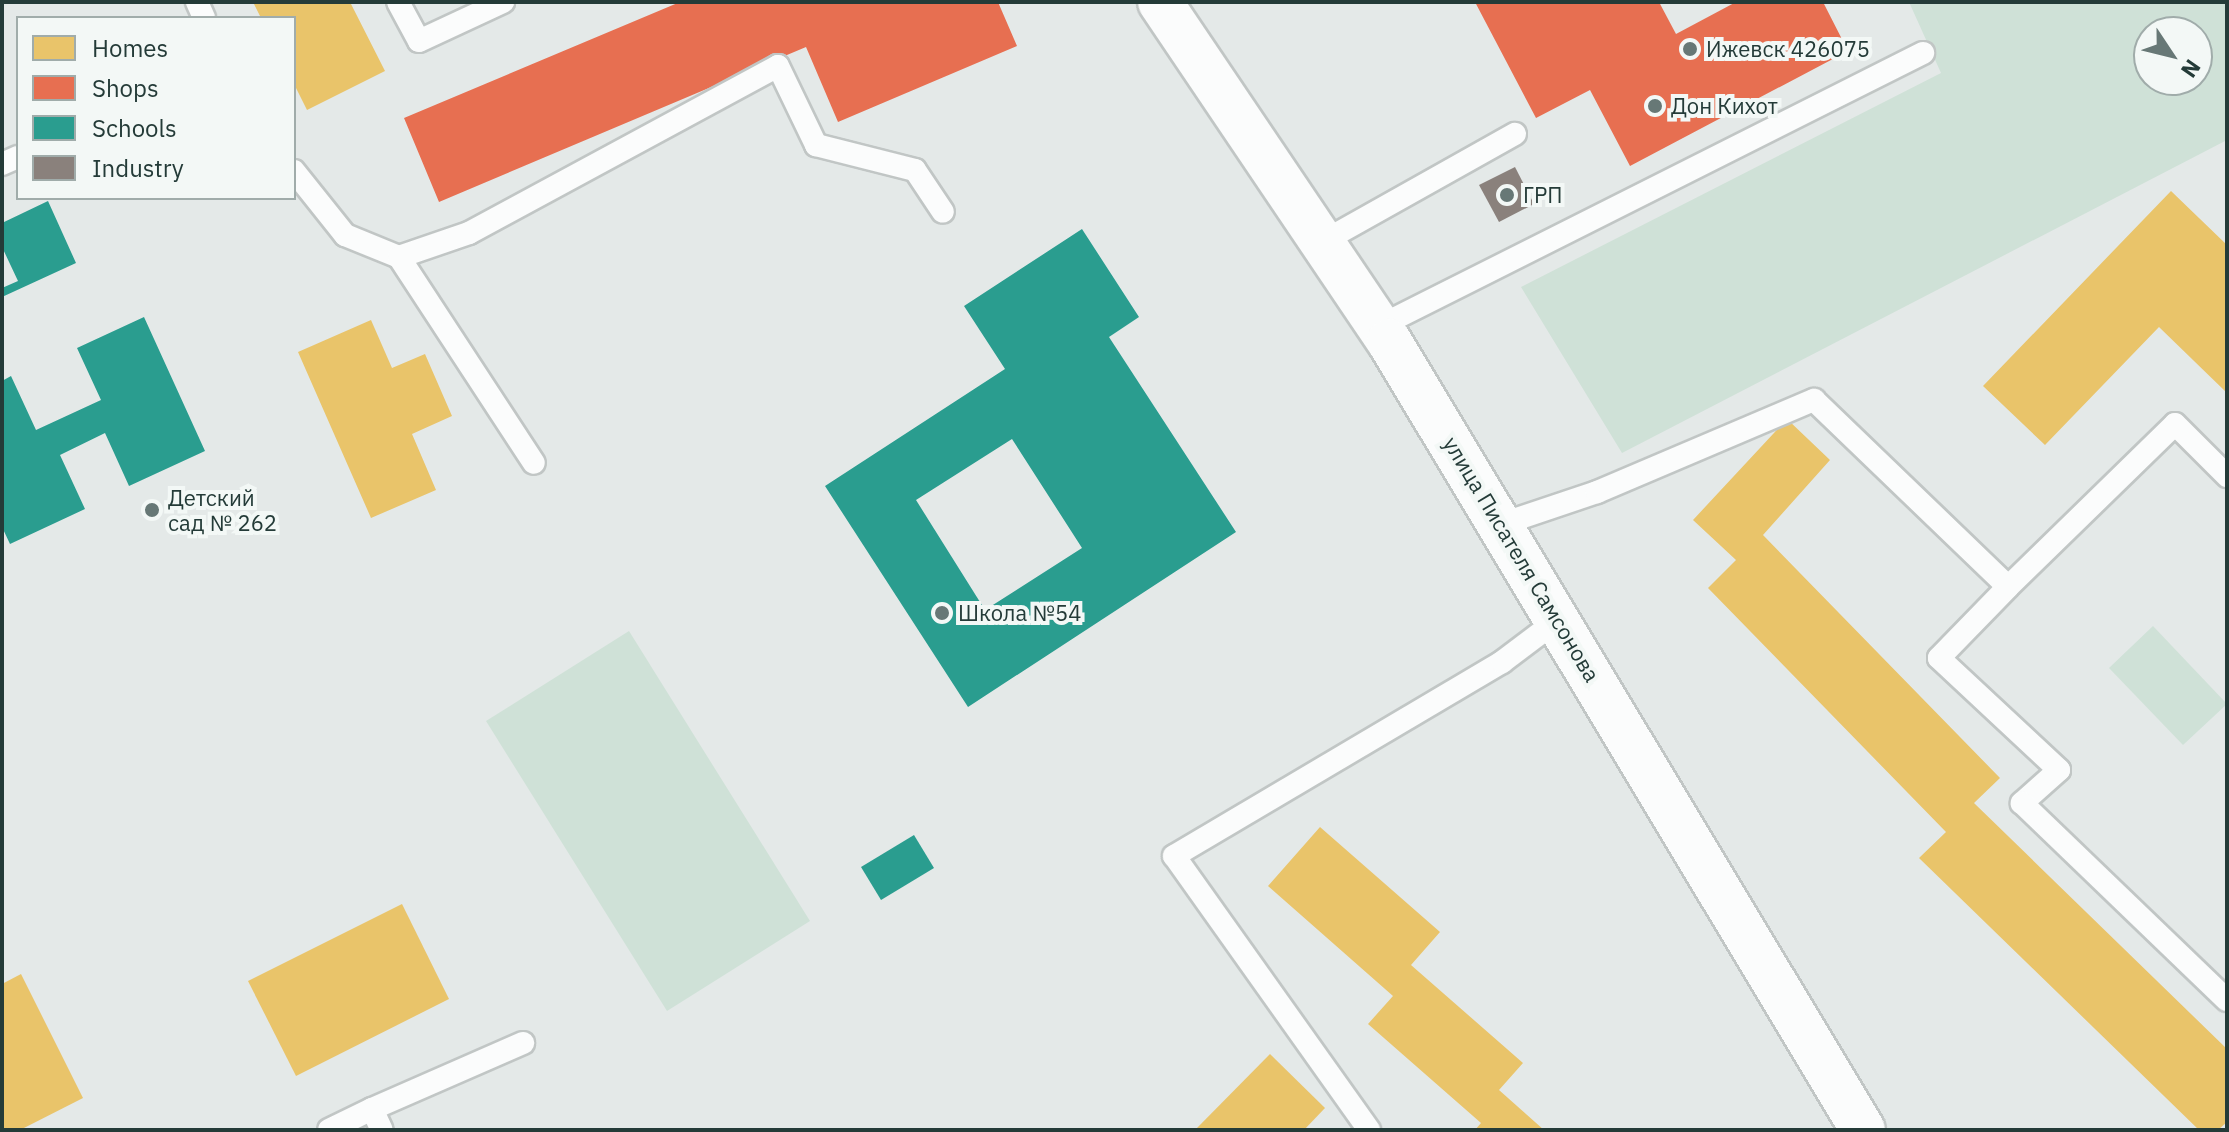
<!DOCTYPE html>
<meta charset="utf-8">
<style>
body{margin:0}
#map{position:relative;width:2229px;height:1132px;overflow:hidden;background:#e4e9e8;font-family:"IBM Plex Sans",sans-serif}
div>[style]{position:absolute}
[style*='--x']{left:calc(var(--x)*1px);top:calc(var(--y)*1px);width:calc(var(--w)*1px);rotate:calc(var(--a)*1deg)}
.green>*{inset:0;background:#cfe1d7}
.homes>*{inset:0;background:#e9c46a}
.shops>*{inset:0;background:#e76f51}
.schools>*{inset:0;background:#2a9d8f}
.industry>*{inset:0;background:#8a817c}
.roads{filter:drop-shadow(2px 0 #c1c6c5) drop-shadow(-2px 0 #c1c6c5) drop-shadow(0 2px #c1c6c5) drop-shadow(0 -2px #c1c6c5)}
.lane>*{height:22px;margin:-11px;padding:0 11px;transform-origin:11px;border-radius:11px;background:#fbfcfc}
.street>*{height:44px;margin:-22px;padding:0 22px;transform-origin:22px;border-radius:22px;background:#fbfcfc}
.dots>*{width:22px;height:22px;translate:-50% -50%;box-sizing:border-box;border:4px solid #f3f8f6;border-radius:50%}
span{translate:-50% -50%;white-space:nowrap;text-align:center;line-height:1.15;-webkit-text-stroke:8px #f3f8f6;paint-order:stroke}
.poi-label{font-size:22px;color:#243b38}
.left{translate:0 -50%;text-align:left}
.street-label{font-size:22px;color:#243b38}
.frame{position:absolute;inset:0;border:4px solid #243b38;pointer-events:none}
.legend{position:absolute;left:16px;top:16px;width:280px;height:184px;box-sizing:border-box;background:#f3f8f6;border:2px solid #a0acaa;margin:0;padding:10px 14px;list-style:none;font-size:24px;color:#243b38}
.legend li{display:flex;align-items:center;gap:16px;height:40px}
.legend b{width:40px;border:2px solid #a0acaa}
.north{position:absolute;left:2133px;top:16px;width:80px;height:80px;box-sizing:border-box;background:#f3f8f6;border:2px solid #a0acaa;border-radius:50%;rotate:125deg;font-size:22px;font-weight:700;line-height:32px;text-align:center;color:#243b38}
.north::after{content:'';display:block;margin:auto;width:28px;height:36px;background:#677876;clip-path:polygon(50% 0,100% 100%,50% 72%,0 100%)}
</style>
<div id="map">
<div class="green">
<div style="clip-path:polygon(evenodd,1909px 2px,2227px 2px,2227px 140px,1622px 453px,1521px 287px,1941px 73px,1909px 2px,2149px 32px,2197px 32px,2197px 80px,2149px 80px,2149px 32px)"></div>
<div style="clip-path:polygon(2153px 626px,2227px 704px,2183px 745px,2109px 668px)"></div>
<div style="clip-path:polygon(629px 631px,810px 921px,667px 1011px,486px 721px)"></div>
</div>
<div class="homes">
<div style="clip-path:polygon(253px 2px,350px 2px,385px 71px,307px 110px,294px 84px,294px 18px,261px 18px)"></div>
<div style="clip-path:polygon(2171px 191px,2227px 245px,2227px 393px,2159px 327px,2045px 445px,1983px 386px)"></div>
<div style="clip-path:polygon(371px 320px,392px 368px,425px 354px,452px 416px,412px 434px,436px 490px,371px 518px,298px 352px)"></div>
<div style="clip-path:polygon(1787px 419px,1830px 460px,1763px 535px,2000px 778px,1974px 803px,2227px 1049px,2227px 1122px,2218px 1130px,2199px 1130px,1919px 858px,1946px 832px,1708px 588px,1736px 560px,1693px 520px)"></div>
<div style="clip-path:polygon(1320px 827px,1440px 932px,1411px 965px,1523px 1063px,1499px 1090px,1544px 1130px,1475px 1130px,1481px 1123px,1368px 1024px,1393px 996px,1268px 886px)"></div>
<div style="clip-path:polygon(402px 904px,449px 999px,296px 1076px,248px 981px)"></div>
<div style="clip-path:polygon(21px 974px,83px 1098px,20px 1130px,2px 1130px,2px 984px)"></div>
<div style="clip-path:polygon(1270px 1054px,1325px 1108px,1304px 1130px,1195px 1130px)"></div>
</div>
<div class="shops">
<div style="clip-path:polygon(680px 2px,998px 2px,1017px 46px,838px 122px,806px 47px,439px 202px,404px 118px)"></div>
<div style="clip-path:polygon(1475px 2px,1659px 2px,1676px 34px,1736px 2px,1823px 2px,1848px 51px,1630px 166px,1590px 90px,1536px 118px)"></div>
</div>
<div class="schools">
<div style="clip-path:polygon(48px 201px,76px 263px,2px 297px,2px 288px,18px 281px,2px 247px,2px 223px)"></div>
<div style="clip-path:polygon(evenodd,1082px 229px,1139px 317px,1109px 337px,1236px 532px,968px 707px,825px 486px,1005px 369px,964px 306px,1082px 229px,1012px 439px,1082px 548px,985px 610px,916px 500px,1012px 439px)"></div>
<div style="clip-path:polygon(144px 317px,205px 451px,129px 486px,105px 433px,60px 455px,85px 509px,10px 544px,2px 527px,2px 381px,11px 376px,36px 430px,101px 400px,77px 348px)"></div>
<div style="clip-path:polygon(914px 835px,934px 868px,881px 900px,861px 867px)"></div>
</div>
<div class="industry">
<div style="clip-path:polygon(1515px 167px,1534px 204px,1499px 222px,1479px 185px)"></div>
</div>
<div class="roads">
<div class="lane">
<div style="--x:197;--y:2;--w:17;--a:66"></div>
<div style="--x:398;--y:2;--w:44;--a:61.7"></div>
<div style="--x:419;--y:41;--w:93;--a:-24.9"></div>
<div style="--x:2;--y:164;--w:17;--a:-24"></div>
<div style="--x:294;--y:171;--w:82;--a:51.4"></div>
<div style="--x:345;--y:235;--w:58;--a:22.2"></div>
<div style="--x:399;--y:257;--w:246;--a:56.8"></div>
<div style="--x:1324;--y:241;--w:219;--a:-29.3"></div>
<div style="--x:399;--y:257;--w:74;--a:-18.9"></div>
<div style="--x:469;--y:233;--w:351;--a:-28.4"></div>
<div style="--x:778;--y:66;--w:88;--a:64.3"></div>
<div style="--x:816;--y:145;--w:102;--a:14.2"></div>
<div style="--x:915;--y:170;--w:50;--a:56.3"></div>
<div style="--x:1380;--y:326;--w:608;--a:-26.69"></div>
<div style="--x:1502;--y:524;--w:100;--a:-18.6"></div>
<div style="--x:1597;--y:492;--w:236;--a:-23"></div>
<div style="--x:1814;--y:400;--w:269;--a:43.9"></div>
<div style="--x:2008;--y:587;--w:99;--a:134.2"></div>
<div style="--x:1939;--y:658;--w:164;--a:43"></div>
<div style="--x:2059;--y:770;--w:50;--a:138.3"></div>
<div style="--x:2022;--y:803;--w:284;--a:43.9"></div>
<div style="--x:2008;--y:587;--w:233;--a:-44.3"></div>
<div style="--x:2175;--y:424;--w:74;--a:45"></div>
<div style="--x:372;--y:1109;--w:165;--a:-23.6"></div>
<div style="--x:329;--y:1130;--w:48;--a:-26"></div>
<div style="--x:372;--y:1109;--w:23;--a:65"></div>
<div style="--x:1369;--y:1130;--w:336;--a:-125.4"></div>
<div style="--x:1174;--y:856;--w:381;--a:-30.6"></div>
<div style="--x:1502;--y:662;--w:71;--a:-37"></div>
</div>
<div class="street">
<div style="--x:1160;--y:2;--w:409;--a:56"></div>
<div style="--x:1389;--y:341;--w:920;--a:59"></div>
</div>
</div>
<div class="dots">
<div style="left:1690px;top:49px;background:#677876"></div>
<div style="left:1655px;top:106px;background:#677876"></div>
<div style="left:1507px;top:195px;background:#677876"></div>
<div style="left:152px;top:510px;background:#677876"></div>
<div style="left:942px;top:613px;background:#677876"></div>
</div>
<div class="poi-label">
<span class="left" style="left:1706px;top:49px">Ижевск 426075</span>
<span class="left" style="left:1671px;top:106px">Дон Кихот</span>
<span class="left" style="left:1523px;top:195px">ГРП</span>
<span class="left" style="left:168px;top:510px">Детский<br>сад № 262</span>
<span class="left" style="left:958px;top:613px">Школа №54</span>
</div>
<div class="street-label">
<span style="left:1522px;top:559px;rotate:59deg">улица Писателя Самсонова</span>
</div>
<div class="frame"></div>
<ul class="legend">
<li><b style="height:22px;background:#e9c46a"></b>Homes</li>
<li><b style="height:22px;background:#e76f51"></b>Shops</li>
<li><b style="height:22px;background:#2a9d8f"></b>Schools</li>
<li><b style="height:22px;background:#8a817c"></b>Industry</li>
</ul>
<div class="north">N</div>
</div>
